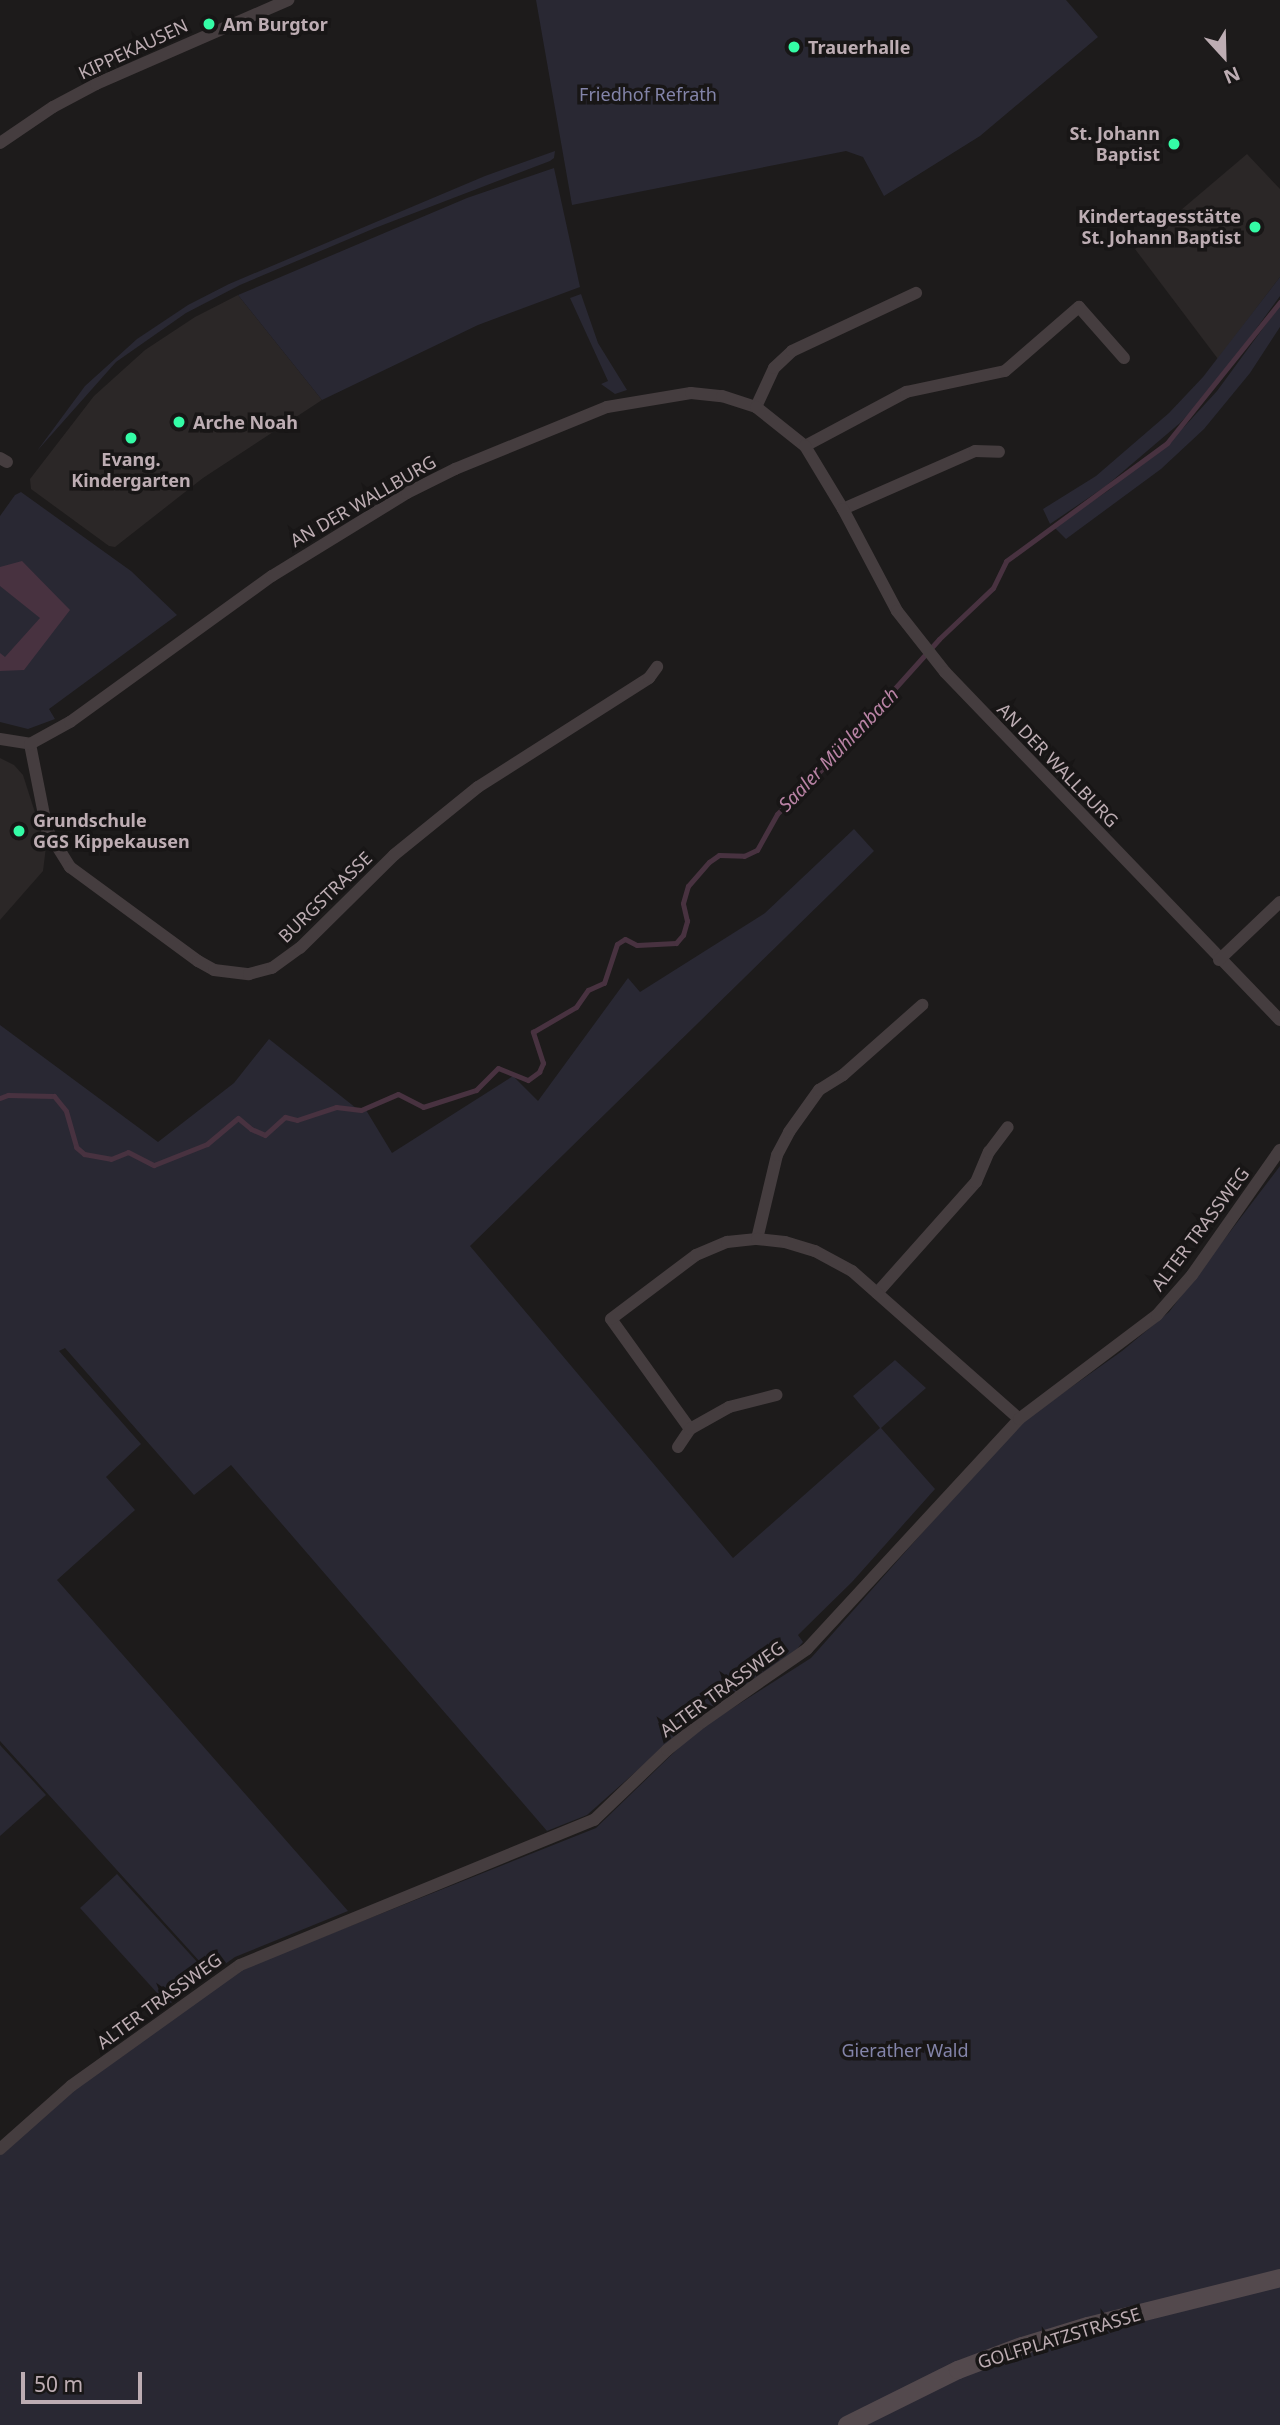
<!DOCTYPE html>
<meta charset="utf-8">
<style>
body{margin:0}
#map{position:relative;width:1280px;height:2425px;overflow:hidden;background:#1d1b1b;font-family:"Noto Sans",sans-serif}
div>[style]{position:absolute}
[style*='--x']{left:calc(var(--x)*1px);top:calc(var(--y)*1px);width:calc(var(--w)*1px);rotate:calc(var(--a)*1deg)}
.built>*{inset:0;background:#2b2727}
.green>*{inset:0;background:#292833}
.water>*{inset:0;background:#483240}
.stream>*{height:5px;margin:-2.5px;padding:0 2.5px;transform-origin:2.5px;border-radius:2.5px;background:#483240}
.street>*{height:12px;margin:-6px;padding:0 6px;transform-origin:6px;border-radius:6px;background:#453d3f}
.secondary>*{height:18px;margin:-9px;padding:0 9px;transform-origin:9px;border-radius:9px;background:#53494d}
.dots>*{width:19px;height:19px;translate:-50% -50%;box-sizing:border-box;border:4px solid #181616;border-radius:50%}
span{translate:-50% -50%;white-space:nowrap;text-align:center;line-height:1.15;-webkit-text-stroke:7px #181616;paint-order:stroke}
.poi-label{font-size:18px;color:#bdadb3;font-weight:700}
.left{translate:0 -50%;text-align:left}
.right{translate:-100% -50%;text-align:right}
.street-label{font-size:18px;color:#bdadb3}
.park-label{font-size:18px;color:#8384a9}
.water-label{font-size:19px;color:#b983a5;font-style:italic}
.north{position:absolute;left:1189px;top:21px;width:70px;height:70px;-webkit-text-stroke:5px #181616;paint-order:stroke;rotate:158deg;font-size:19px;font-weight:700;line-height:28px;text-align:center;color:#bdadb3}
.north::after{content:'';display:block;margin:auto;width:24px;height:32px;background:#bdadb3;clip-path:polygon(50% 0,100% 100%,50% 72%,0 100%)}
.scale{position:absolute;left:21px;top:2372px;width:121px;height:32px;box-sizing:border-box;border:4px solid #bdadb3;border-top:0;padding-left:9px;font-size:21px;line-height:24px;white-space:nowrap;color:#bdadb3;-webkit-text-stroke:5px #181616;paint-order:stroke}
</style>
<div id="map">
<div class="built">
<div style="clip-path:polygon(1247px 154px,1280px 189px,1280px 277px,1218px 359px,1135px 249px)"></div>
<div style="clip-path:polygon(238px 295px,322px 400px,203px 478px,115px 547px,109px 546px,31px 489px,30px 479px,94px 396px,145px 350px,195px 317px)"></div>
<div style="clip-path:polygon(0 758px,14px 765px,23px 775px,46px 847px,43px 871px,0 920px)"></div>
</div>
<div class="green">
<div style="clip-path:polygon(536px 0,1066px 0,1098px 37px,980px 136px,884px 196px,863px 157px,846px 151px,572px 205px)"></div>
<div style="clip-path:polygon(555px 151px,554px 158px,550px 161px,375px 228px,240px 285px,186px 313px,116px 362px,37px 451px,85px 386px,137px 339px,188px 305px,229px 284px,485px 176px)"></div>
<div style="clip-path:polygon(554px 168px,580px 287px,478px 325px,322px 400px,238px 295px,467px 198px)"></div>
<div style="clip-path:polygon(1280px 277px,1280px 296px,1213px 388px,1180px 423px,1106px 486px,1050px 524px,1043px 509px,1096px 476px,1169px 413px,1203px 377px)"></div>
<div style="clip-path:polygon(581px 294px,598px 343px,627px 390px,615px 394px,601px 384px,608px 381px,570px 298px)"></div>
<div style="clip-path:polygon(1280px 305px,1280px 327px,1250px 373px,1204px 429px,1161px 469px,1066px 539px,1054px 527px,1109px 490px,1184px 427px,1217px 391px)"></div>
<div style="clip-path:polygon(21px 492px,131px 571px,177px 615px,49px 709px,55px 719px,28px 729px,0 722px,0 516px,15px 495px)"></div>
<div style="clip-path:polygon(854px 829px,874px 851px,470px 1246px,733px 1558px,880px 1428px,853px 1396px,895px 1360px,926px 1388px,881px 1428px,935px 1489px,852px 1582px,798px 1635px,803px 1642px,797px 1649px,693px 1721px,587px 1815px,547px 1831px,231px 1465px,194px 1495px,65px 1348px,59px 1351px,141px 1444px,106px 1477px,135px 1510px,57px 1580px,348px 1911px,235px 1957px,211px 1974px,0 1741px,0 1025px,158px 1142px,234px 1083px,269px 1039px,356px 1108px,366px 1110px,392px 1153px,513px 1076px,538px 1101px,628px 978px,640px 992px,765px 913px)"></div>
<div style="clip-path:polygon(1280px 1166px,1280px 2425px,0 2425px,0 2155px,60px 2099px,242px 1969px,596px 1828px,695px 1732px,811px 1658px,1018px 1425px,1122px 1351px,1169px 1312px)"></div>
<div style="clip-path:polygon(0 1745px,46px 1795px,0 1836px)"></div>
<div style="clip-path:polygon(117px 1874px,209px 1975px,168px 2005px,80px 1908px)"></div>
</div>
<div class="water">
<div style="clip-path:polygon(22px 561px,70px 610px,24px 670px,0 671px,0 653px,5px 657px,40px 618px,0 586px,0 567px)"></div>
</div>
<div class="stream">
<div style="--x:0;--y:1098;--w:9;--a:-21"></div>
<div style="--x:8;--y:1095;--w:46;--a:1.2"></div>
<div style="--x:54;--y:1096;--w:19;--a:51"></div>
<div style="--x:66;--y:1111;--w:37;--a:74"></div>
<div style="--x:76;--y:1147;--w:11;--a:41"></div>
<div style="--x:84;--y:1154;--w:27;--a:10"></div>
<div style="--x:111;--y:1159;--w:18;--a:-22"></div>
<div style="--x:128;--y:1152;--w:29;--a:27"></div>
<div style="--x:154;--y:1165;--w:57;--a:-21.6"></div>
<div style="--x:207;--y:1144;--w:40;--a:-40"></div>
<div style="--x:238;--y:1118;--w:17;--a:40"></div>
<div style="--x:251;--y:1129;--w:15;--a:23"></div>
<div style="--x:265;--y:1135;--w:27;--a:-42"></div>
<div style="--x:285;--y:1117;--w:12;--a:14"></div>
<div style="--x:297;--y:1120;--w:41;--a:-18.4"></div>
<div style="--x:336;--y:1107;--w:25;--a:7"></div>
<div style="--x:361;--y:1110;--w:40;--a:-23.4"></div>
<div style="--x:398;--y:1094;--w:28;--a:27"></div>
<div style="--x:423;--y:1107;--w:56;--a:-17.8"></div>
<div style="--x:476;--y:1090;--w:31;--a:-45"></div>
<div style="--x:498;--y:1068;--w:32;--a:22"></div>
<div style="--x:528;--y:1080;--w:14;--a:-36"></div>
<div style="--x:539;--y:1072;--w:10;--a:-66"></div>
<div style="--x:543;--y:1063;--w:33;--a:-108"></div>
<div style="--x:533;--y:1032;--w:50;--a:-30.2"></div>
<div style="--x:576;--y:1007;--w:21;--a:-55"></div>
<div style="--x:588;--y:990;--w:17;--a:-24"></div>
<div style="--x:604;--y:983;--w:41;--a:-71.6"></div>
<div style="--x:617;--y:944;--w:9;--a:-32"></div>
<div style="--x:625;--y:939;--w:13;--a:27"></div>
<div style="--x:637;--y:945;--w:39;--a:-3"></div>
<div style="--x:676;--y:943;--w:11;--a:-49"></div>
<div style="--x:683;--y:935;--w:15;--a:-74"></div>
<div style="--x:687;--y:921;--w:18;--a:-103"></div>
<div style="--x:683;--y:903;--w:18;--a:-74"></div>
<div style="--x:688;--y:886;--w:32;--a:-49"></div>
<div style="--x:709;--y:862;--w:12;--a:-35"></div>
<div style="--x:719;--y:855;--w:25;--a:2"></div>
<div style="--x:744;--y:856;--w:14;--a:-25"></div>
<div style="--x:757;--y:850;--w:41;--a:-60.9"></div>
<div style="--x:777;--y:814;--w:69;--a:-45"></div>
<div style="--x:826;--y:765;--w:169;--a:-48.1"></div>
<div style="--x:939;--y:639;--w:74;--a:-43.4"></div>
<div style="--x:993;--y:588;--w:30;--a:-64"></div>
<div style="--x:1006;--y:561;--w:200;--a:-36.2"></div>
<div style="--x:1167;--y:443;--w:181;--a:-51.3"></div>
</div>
<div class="street">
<div style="--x:0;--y:143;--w:64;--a:-34.2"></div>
<div style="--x:53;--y:107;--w:49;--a:-28.1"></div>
<div style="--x:96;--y:84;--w:210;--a:-23.6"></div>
<div style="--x:756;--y:407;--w:43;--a:-65.2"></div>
<div style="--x:774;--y:368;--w:25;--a:-43"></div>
<div style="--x:792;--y:351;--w:137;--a:-25.1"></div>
<div style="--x:805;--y:446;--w:115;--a:-28.1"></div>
<div style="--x:906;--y:392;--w:101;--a:-12"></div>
<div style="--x:1005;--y:371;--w:98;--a:-40.9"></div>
<div style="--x:1079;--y:307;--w:68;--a:48.6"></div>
<div style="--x:0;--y:458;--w:8;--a:30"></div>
<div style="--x:843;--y:509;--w:144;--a:-23.7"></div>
<div style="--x:975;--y:451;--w:24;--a:2"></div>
<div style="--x:0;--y:739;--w:30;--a:9"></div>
<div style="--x:30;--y:744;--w:88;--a:78.8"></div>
<div style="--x:47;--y:830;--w:44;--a:58.1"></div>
<div style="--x:70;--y:867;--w:159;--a:36.3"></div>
<div style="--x:198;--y:961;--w:18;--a:29"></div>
<div style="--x:214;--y:970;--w:35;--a:7"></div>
<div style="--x:249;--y:974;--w:24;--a:-15"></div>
<div style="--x:272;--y:968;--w:34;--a:-36"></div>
<div style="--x:300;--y:948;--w:132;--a:-44.7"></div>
<div style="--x:394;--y:855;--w:108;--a:-39"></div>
<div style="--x:478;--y:787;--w:203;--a:-32.5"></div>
<div style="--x:649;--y:678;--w:14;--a:-54"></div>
<div style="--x:30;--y:744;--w:46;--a:-28.8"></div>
<div style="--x:70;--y:722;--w:249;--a:-35.9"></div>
<div style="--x:272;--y:576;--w:158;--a:-31.6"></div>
<div style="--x:407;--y:493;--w:54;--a:-26.6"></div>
<div style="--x:455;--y:469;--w:164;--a:-22.2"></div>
<div style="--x:607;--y:407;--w:85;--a:-9.5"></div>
<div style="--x:691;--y:393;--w:31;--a:6"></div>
<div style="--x:722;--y:396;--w:36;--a:18"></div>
<div style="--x:756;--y:407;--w:63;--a:38.5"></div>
<div style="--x:805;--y:446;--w:74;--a:58.9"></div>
<div style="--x:843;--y:509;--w:115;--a:62.1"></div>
<div style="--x:897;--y:611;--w:78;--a:51.8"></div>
<div style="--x:945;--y:672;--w:483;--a:46.1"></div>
<div style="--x:1219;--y:960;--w:84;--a:-43.6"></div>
<div style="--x:757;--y:1239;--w:86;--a:-76.6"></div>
<div style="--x:777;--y:1155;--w:26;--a:-62"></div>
<div style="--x:789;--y:1132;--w:52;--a:-54.5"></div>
<div style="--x:819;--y:1090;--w:28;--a:-32"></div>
<div style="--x:843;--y:1075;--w:106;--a:-41.5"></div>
<div style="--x:877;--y:1293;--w:149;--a:-48.3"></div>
<div style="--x:976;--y:1182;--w:33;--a:-67"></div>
<div style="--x:989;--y:1152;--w:31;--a:-53"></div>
<div style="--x:690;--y:1429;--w:135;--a:-125.7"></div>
<div style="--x:611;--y:1319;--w:106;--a:-37"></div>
<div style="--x:696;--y:1255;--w:34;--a:-23"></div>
<div style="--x:727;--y:1242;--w:30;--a:-6"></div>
<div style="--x:757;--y:1239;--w:28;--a:6"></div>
<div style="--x:785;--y:1242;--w:31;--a:17"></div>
<div style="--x:815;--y:1251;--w:42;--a:28.4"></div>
<div style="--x:852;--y:1271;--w:223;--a:41.5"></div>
<div style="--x:678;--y:1447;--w:22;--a:-56"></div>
<div style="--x:690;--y:1429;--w:45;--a:-29.4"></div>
<div style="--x:729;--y:1407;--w:49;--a:-14.3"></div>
<div style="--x:0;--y:2149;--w:95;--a:-41.6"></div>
<div style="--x:71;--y:2086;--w:208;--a:-35.6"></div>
<div style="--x:240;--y:1965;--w:383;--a:-22.3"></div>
<div style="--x:594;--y:1820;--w:101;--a:-43.8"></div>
<div style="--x:667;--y:1750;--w:45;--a:-38.7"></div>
<div style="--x:702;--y:1722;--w:128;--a:-34.8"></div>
<div style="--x:807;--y:1649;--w:313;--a:-47.3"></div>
<div style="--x:1019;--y:1419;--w:173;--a:-37"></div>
<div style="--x:1157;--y:1315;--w:53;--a:-48.8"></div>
<div style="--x:1192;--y:1275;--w:153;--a:-54.9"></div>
</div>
<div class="secondary">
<div style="--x:847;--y:2425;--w:124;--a:-26.4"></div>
<div style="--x:958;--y:2370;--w:68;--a:-20.6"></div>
<div style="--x:1022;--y:2346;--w:69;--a:-16.9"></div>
<div style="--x:1088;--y:2326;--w:198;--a:-14"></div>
</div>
<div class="dots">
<div style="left:209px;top:24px;background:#34fca6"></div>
<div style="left:794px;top:47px;background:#34fca6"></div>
<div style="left:1174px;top:144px;background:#34fca6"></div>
<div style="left:1255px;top:227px;background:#34fca6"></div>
<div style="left:179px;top:422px;background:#34fca6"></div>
<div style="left:131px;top:438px;background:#34fca6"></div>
<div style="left:19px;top:831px;background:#34fca6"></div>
</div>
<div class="poi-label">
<span class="left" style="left:223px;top:24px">Am Burgtor</span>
<span class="left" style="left:808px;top:47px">Trauerhalle</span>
<span class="right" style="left:1160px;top:144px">St. Johann<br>Baptist</span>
<span class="right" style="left:1241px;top:227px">Kindertagesstätte<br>St. Johann Baptist</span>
<span class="left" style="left:193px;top:422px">Arche Noah</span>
<span style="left:131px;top:470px">Evang.<br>Kindergarten</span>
<span class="left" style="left:33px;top:831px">Grundschule<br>GGS Kippekausen</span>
</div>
<div class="street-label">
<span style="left:133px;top:49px;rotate:-25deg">KIPPEKAUSEN</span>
<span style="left:363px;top:501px;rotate:-30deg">AN DER WALLBURG</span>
<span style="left:1058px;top:765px;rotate:46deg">AN DER WALLBURG</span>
<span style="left:325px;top:897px;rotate:-44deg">BURGSTRASSE</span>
<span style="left:1200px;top:1229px;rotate:-53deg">ALTER TRASSWEG</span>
<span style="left:722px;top:1689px;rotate:-36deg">ALTER TRASSWEG</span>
<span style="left:159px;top:2001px;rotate:-36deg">ALTER TRASSWEG</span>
<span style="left:1059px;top:2338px;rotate:-17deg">GOLFPLATZSTRASSE</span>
</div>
<div class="park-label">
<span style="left:648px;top:94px">Friedhof Refrath</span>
<span style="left:905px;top:2050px">Gierather Wald</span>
</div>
<div class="water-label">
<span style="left:839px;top:750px;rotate:-46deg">Saaler Mühlenbach</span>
</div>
<div class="north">N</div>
<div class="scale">50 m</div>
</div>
